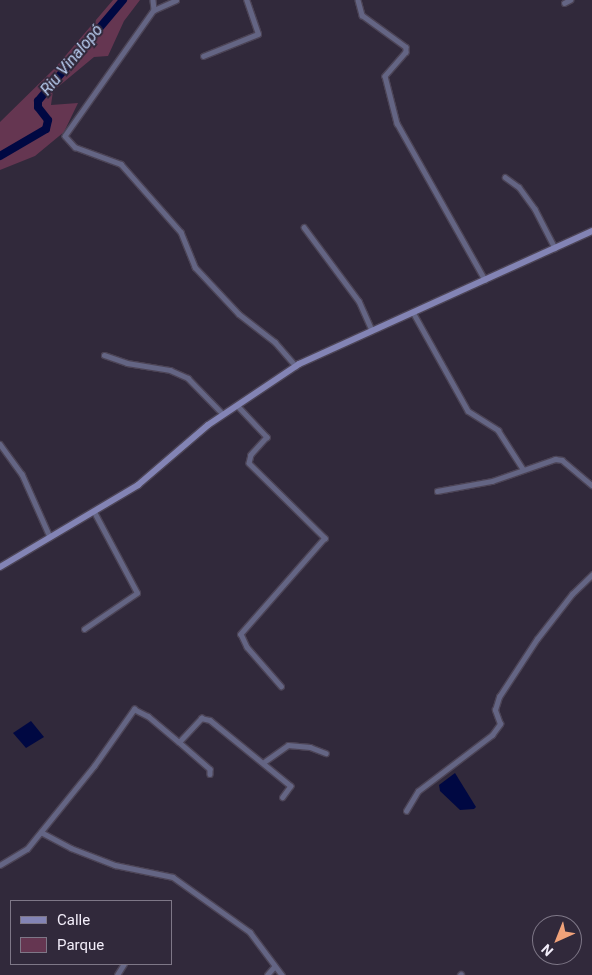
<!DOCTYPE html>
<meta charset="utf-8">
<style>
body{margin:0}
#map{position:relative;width:592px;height:975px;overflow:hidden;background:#31293b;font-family:Roboto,sans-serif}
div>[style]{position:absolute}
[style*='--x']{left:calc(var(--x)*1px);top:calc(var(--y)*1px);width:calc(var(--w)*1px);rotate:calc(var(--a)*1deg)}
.green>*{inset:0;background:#653651}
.water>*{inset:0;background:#000842}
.river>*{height:8px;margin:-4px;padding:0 4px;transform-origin:4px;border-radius:4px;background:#000842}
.roads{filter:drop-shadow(1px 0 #4c4456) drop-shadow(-1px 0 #4c4456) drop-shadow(0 1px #4c4456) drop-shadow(0 -1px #4c4456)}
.minor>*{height:4.5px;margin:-2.25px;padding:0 2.25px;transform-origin:2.25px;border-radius:2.25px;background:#646584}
.secondary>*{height:6px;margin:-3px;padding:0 3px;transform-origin:3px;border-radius:3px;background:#8384b5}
span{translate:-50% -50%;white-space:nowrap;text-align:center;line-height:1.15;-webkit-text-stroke:4px #31293b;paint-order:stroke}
.water-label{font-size:16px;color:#bdd2f6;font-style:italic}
.legend{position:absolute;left:10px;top:900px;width:162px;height:65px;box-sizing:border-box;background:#31293b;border:1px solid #7e7787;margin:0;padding:6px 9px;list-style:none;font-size:15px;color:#f2edf9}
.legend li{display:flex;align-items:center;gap:10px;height:25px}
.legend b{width:25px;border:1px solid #7e7787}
.north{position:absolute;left:532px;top:915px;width:50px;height:50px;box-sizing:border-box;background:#31293b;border:1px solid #7e7787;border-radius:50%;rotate:224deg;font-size:14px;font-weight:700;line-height:20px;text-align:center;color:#f2edf9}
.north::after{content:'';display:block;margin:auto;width:18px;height:22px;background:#f0a27a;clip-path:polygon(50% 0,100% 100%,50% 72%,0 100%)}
</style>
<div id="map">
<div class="green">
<div style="clip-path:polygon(113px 0,140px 0,124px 21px,108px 56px,94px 57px,53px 91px,51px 105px,78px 103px,64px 132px,35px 156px,0 170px,0 122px,55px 68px)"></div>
</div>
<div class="water">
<div style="clip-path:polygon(31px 721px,44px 737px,26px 748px,13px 733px)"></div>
<div style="clip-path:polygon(455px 773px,476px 807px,474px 809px,460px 810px,440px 791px,439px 785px)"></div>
</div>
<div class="river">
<div style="--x:0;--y:156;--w:53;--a:-30.4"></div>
<div style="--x:46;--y:129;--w:9;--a:-77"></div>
<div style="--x:48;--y:120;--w:16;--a:-128"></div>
<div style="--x:38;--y:107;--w:6;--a:-90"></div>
<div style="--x:38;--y:101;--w:132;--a:-49.9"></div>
</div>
<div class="roads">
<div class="minor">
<div style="--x:153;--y:0;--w:10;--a:84"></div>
<div style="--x:154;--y:10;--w:154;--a:125.2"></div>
<div style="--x:65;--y:136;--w:15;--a:48"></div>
<div style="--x:75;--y:147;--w:49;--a:20.3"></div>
<div style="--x:121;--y:164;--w:91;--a:48.6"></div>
<div style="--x:181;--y:232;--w:38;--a:68"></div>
<div style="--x:195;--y:267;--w:64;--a:46.9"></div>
<div style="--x:239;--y:314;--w:46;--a:37.9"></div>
<div style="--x:275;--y:342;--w:32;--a:49"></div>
<div style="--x:358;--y:0;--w:16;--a:75"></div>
<div style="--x:362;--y:15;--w:54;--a:36"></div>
<div style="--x:406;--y:47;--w:5;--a:90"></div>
<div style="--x:406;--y:52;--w:32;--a:131"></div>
<div style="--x:385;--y:76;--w:49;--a:75.7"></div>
<div style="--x:397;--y:123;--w:180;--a:60.7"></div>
<div style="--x:564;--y:3;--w:7;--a:-27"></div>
<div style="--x:154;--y:10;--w:24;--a:-24"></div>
<div style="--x:203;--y:56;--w:59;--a:-21.8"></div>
<div style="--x:258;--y:34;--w:36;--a:-109"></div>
<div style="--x:505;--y:177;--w:17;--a:36"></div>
<div style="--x:519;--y:187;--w:27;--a:54"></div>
<div style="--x:535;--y:209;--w:44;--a:62.9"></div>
<div style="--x:304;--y:227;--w:92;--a:53.4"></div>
<div style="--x:359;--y:301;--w:32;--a:66"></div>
<div style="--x:413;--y:312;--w:113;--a:60.9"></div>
<div style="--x:468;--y:411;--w:36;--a:32"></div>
<div style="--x:498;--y:430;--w:46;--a:57.3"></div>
<div style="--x:104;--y:355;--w:24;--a:19"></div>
<div style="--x:127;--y:363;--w:44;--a:9.2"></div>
<div style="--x:170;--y:370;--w:20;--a:24"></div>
<div style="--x:188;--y:378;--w:50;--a:45.8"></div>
<div style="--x:237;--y:405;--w:44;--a:46.8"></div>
<div style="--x:267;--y:437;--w:24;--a:132"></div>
<div style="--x:251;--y:455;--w:8;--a:104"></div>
<div style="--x:249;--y:463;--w:107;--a:44.6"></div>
<div style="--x:325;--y:538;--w:128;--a:131.2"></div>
<div style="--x:241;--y:634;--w:14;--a:65"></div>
<div style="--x:247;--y:647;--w:52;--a:48.9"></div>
<div style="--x:0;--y:444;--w:37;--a:54"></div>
<div style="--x:22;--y:474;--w:69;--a:66"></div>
<div style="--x:437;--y:491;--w:56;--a:-10.3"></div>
<div style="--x:492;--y:481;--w:67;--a:-19.2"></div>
<div style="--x:555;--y:459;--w:7;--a:8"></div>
<div style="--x:562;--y:460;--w:39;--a:40"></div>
<div style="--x:84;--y:629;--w:64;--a:-34.2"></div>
<div style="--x:137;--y:593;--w:92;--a:-118"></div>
<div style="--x:179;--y:742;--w:41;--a:41.1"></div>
<div style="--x:210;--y:769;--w:5;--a:90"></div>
<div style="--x:264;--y:762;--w:29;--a:-35"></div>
<div style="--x:288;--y:745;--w:22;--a:5"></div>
<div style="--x:310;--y:747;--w:17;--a:21"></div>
<div style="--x:406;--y:811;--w:23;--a:-59"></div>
<div style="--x:418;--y:791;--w:93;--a:-37.1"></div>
<div style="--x:492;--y:735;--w:14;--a:-54"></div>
<div style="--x:500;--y:724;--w:15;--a:-110"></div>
<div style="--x:495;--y:710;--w:14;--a:-73"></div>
<div style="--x:499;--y:697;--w:69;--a:-56.8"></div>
<div style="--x:537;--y:639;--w:57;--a:-52.1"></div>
<div style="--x:572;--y:594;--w:28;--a:-44"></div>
<div style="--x:41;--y:832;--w:34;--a:28"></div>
<div style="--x:71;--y:848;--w:47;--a:21.1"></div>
<div style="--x:115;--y:865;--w:59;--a:11.7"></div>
<div style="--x:173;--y:877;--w:95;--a:35.5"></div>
<div style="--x:250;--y:932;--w:54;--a:53.3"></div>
<div style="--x:0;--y:865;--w:31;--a:-31"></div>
<div style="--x:27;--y:849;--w:107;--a:-51.1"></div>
<div style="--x:94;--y:766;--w:70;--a:-54.9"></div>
<div style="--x:134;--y:709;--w:16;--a:27"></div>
<div style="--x:148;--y:716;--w:40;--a:40"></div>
<div style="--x:179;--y:742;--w:33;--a:-47"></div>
<div style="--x:201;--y:718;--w:9;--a:13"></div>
<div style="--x:210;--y:720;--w:104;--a:39.2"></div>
<div style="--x:291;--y:786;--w:14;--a:126"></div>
<div style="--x:117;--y:975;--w:13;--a:-58"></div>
<div style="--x:267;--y:975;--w:11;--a:-49"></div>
<div style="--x:460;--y:975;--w:1;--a:-45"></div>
</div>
<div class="secondary">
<div style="--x:0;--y:567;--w:161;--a:-30.7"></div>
<div style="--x:138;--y:485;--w:92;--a:-40.6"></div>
<div style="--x:208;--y:425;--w:110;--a:-33.8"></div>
<div style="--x:299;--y:364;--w:322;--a:-24.4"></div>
</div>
</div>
<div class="water-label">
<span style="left:72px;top:60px;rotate:-50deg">Riu Vinalopó</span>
</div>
<ul class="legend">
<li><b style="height:6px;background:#8384b5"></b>Calle</li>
<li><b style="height:14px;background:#653651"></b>Parque</li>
</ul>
<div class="north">N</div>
</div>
